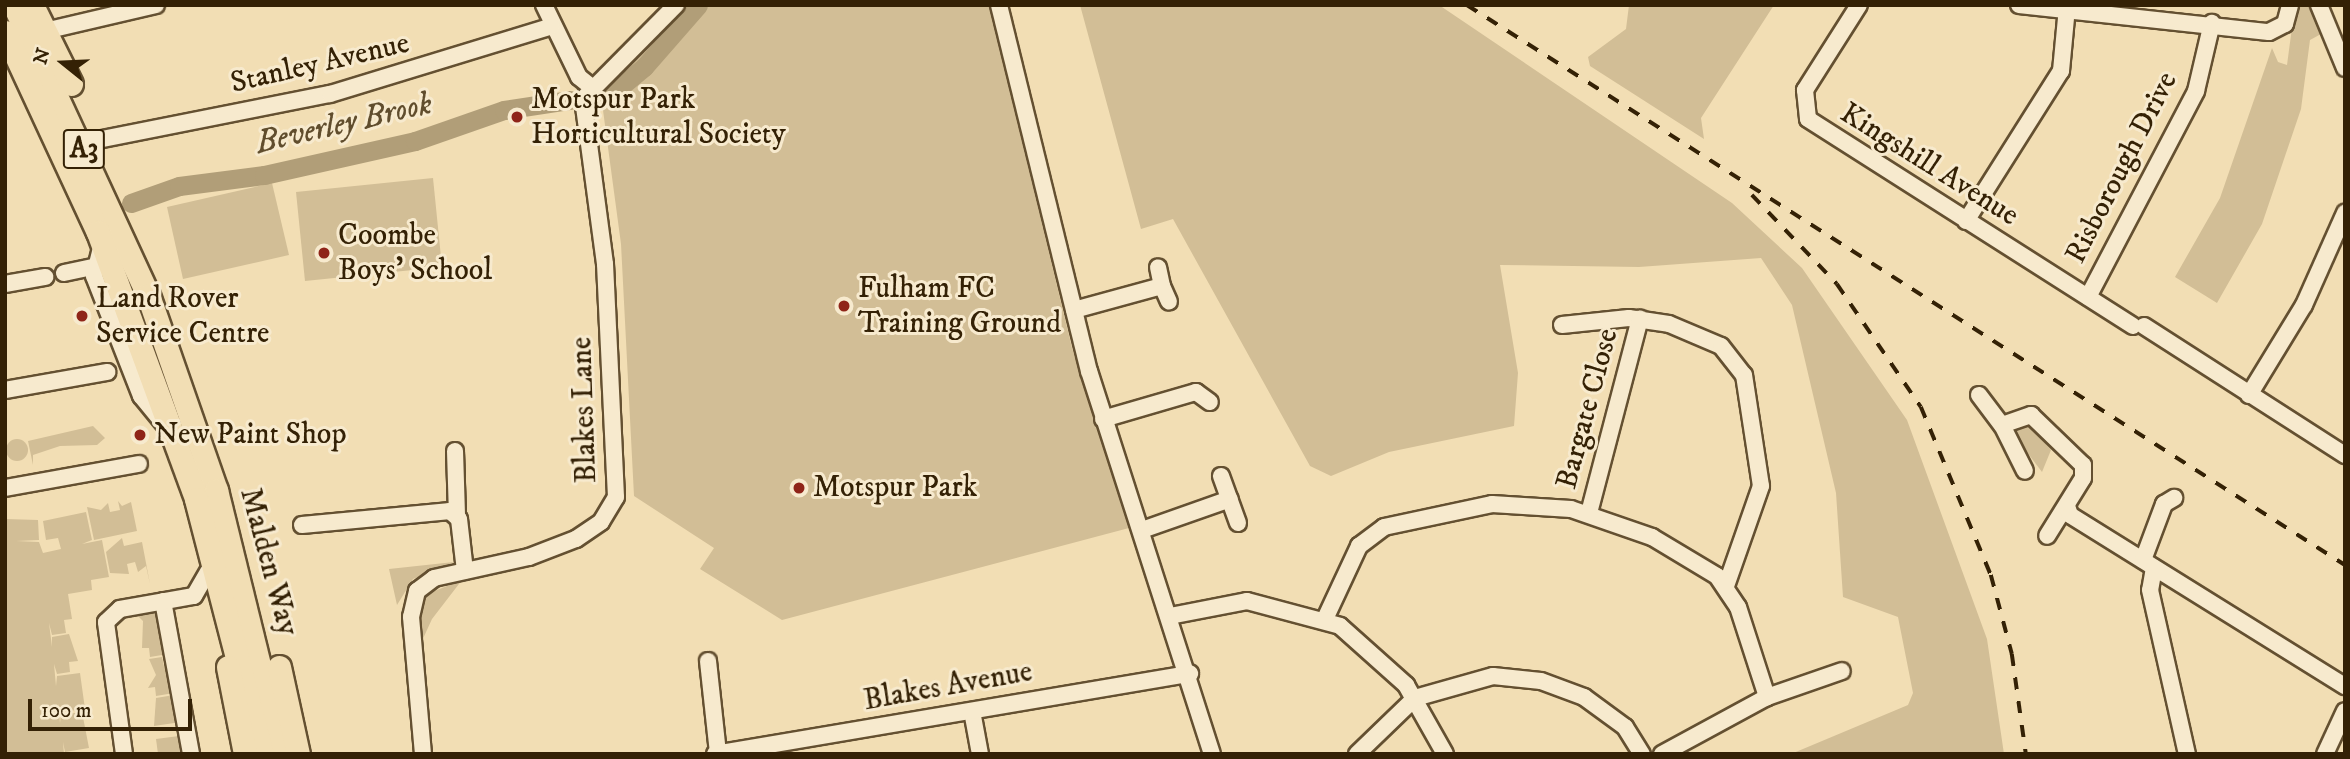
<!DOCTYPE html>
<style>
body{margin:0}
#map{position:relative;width:2350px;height:759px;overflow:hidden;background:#f2deb4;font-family:"IM FELL DW Pica",serif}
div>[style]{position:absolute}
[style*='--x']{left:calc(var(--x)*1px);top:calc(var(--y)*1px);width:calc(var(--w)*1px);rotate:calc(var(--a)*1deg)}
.green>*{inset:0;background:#d2be96}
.round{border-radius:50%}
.river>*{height:19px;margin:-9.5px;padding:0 9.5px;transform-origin:9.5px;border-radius:9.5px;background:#b19e78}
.roads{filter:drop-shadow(2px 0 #645031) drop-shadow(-2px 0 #645031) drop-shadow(0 2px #645031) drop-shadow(0 -2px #645031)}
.minor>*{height:16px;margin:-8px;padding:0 8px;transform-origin:8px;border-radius:8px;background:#f7eace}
.highway>*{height:23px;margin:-11.5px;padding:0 11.5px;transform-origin:11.5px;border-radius:11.5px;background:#f2deb4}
.rail>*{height:3.5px;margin-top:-1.75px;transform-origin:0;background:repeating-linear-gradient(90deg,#342105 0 12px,transparent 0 24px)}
.dots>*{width:19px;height:19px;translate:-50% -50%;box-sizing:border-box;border:4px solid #f7eace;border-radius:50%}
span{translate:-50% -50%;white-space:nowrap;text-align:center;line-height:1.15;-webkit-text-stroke:6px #f7eace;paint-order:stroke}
.shield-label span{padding:2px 5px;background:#f7eace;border:2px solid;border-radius:5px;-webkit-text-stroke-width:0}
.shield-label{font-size:28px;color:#342105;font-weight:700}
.street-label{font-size:30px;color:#342105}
.poi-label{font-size:30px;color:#342105}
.left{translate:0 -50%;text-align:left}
.water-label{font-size:32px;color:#604d2d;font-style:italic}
.frame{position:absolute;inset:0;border:7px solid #342105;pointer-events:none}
.north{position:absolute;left:28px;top:28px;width:70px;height:70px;-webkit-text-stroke:5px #f7eace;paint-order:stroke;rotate:288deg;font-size:19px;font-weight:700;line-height:28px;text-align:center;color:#342105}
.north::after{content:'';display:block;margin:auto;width:24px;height:32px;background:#342105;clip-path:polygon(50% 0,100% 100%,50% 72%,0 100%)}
.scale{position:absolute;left:28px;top:699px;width:164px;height:32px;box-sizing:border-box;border:4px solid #342105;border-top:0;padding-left:9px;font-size:21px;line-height:24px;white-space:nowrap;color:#342105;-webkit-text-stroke:5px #f7eace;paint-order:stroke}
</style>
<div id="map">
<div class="green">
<div style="clip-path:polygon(685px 5px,989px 5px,1072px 348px,1129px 528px,782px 620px,700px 569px,714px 548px,634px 496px,621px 244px,600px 88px)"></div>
<div style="clip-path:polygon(1080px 5px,1439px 5px,1732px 203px,1802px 268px,1907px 420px,1987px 639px,2004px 754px,1791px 754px,1908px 705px,1913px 693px,1898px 617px,1843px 597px,1836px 493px,1792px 305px,1761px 258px,1639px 267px,1500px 265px,1518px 373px,1514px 426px,1389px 452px,1331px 476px,1310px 466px,1173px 219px,1141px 229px)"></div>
<div style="clip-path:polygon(1629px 5px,1774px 5px,1701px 118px,1704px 139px,1590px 66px,1588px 57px,1626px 29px)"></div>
<div style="clip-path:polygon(2295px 5px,2312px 5px,2321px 34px,2310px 40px,2301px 109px,2262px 224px,2217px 303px,2175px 277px,2220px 198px,2272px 48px,2278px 62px,2287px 65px)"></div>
<div style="clip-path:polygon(433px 178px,442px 267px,305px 281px,296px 192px)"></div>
<div style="clip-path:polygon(272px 183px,289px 255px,183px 279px,167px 207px)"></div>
<div style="clip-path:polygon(2029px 424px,2051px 450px,2042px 472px,2014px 435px,2018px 425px)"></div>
<div style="clip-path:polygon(93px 426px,105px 438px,97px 445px,60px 446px,33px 455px,33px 465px,28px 441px)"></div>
<div class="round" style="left:6px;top:439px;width:22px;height:22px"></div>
<div style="clip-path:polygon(118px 501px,122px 506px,131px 502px,137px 531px,94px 540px,87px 507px,101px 510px,108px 503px,110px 512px,120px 510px)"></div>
<div style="clip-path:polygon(86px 512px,92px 540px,82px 544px,102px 540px,109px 577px,91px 580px,92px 590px,68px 594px,72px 619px,64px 620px,66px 633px,52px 635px,49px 623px,52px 647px,52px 637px,69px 634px,78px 661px,69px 662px,70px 672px,57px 674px,54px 664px,56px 686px,57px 676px,80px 673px,85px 709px,61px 712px,58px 704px,60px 723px,61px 715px,82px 712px,89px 748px,65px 752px,63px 742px,64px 754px,5px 754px,5px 519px,38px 520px,39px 540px,16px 541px,39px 542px,43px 553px,61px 549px,58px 538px,46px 540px,43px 521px)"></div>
<div style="clip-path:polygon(122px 538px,124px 546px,142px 542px,150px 584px,146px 566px,138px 572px,135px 562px,127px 564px,129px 574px,110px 573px,106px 552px)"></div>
<div style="clip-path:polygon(454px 562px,413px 579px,397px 605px,389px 569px)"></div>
<div style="clip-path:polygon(462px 580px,432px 619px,421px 643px,422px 596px)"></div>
<div style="clip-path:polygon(159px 613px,168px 654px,150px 657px,149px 648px,142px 648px,143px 621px,137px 615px)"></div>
<div style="clip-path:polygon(162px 657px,164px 667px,171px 666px,174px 693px,156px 696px,155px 687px,148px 688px,156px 675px,149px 659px)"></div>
<div style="clip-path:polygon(174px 695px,181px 722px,154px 726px,156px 698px)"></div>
<div style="clip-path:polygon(179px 736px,186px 754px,158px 754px,156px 739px)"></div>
</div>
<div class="river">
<div style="--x:593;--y:100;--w:15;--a:-11"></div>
<div style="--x:608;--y:97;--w:47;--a:-39.8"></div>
<div style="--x:644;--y:67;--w:82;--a:-48.9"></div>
<div style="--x:131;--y:203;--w:51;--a:-19.5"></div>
<div style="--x:179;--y:186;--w:86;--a:-7.4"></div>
<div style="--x:264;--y:175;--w:155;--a:-12.7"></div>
<div style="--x:415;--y:141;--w:94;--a:-19.2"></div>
<div style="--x:504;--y:110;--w:67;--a:-8.6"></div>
</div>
<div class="roads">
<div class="minor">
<div style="--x:544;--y:5;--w:80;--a:64.1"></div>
<div style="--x:579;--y:77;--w:14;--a:39"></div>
<div style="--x:999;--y:5;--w:377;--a:76.2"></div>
<div style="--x:1089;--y:371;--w:402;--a:72.2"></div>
<div style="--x:1859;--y:5;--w:101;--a:122.4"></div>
<div style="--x:1805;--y:90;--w:29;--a:84"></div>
<div style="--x:1808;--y:119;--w:385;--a:32.5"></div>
<div style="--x:2019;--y:5;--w:251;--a:6.2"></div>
<div style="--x:2269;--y:32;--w:18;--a:-27"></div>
<div style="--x:2285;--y:24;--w:20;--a:-75"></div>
<div style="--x:2319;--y:5;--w:68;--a:67.6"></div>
<div style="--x:45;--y:31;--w:114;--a:-13.2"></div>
<div style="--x:97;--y:140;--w:237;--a:-11.2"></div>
<div style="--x:330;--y:94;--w:232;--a:-17"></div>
<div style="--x:1966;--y:221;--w:178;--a:-57.7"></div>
<div style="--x:2061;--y:71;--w:63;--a:-84.6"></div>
<div style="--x:102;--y:244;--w:33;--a:104"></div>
<div style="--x:94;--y:276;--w:129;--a:68.6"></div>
<div style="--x:141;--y:396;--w:43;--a:50.7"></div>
<div style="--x:64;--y:273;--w:29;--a:-12"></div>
<div style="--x:5;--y:284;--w:41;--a:-9.9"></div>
<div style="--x:1162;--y:286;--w:17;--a:66"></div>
<div style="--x:2088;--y:297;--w:233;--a:-62.3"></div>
<div style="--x:2196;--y:91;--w:70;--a:-76.8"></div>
<div style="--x:1074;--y:310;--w:91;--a:-15.3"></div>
<div style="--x:1162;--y:286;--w:19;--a:-102"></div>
<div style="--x:1562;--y:325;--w:67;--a:-6"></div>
<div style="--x:1629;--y:318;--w:40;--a:8.5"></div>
<div style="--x:1669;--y:324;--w:56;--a:22.9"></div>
<div style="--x:1721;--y:346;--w:37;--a:52"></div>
<div style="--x:1744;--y:375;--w:112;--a:81.3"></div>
<div style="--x:1761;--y:486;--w:106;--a:109.3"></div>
<div style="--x:2144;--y:326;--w:239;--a:32.7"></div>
<div style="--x:5;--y:390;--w:104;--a:-10"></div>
<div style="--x:1979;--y:395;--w:38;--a:53"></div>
<div style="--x:2002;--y:425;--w:31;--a:-19"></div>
<div style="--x:2031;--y:415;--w:72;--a:43.9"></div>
<div style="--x:2083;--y:465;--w:13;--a:90"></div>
<div style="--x:2083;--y:478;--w:68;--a:121.8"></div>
<div style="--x:2249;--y:395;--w:105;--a:-58.6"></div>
<div style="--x:2304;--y:305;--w:101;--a:-66"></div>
<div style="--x:1103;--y:419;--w:97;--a:-16.2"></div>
<div style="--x:1196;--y:392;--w:17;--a:36"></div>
<div style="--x:2002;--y:425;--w:51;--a:63.4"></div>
<div style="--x:455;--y:451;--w:63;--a:88.2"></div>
<div style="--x:1221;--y:476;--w:50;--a:70.1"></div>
<div style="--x:5;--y:488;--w:136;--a:-10.2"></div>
<div style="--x:2067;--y:506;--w:9;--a:72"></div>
<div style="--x:2070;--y:515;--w:324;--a:31.9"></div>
<div style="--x:1589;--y:513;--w:201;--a:-75.3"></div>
<div style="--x:302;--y:525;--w:149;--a:-5.4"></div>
<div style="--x:450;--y:511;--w:12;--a:42"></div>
<div style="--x:459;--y:519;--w:52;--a:83.4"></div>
<div style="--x:1142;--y:530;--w:93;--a:-19.4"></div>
<div style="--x:2143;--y:560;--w:60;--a:-69.4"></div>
<div style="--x:2164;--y:504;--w:12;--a:-31"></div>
<div style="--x:2154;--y:568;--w:22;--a:100"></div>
<div style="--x:2150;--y:590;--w:168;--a:77.3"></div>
<div style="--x:163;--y:601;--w:156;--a:79.6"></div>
<div style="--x:1170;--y:616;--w:78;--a:-11"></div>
<div style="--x:1247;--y:601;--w:96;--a:15"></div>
<div style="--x:1340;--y:626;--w:89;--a:41.8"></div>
<div style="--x:1406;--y:685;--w:79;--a:60.5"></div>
<div style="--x:1325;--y:619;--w:81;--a:-65"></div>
<div style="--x:1359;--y:546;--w:31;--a:-37"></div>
<div style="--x:1384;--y:527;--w:110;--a:-12"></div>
<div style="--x:1492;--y:504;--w:79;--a:3.6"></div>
<div style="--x:1571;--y:509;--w:86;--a:19.1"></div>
<div style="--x:1652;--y:537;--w:76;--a:31"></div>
<div style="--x:1717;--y:576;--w:37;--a:56"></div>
<div style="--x:1738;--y:607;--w:95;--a:72.1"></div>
<div style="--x:708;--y:661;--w:93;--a:83.8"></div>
<div style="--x:972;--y:711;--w:44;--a:79.5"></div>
<div style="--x:124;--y:754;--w:133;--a:-97.8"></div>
<div style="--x:106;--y:622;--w:19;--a:-43"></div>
<div style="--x:120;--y:609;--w:75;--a:-10"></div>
<div style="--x:194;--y:596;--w:28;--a:-60"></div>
<div style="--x:423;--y:754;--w:138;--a:-95"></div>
<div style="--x:411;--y:617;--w:27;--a:-77"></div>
<div style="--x:417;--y:591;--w:21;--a:-37"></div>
<div style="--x:434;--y:578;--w:97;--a:-12.5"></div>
<div style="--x:529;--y:557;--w:50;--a:-21"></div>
<div style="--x:576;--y:539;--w:30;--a:-34"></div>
<div style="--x:601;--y:522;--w:29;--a:-59"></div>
<div style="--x:616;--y:497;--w:233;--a:-92.7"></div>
<div style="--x:605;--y:264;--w:166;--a:-97.6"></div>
<div style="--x:583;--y:99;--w:132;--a:-45.3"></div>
<div style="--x:715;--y:754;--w:482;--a:-9.6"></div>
<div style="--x:1357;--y:754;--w:81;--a:-44"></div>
<div style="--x:1415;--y:698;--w:81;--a:-15.8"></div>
<div style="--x:1493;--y:676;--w:48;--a:5.9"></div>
<div style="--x:1541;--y:681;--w:46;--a:20.4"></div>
<div style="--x:1584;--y:697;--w:51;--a:36.2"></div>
<div style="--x:1625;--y:727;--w:32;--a:58"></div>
<div style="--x:1662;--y:754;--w:119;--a:-28.5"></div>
<div style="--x:1767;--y:697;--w:79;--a:-19.1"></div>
<div style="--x:2325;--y:754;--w:47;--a:-65.1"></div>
</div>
<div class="highway">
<div style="--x:14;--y:5;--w:319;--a:65.2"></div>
<div style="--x:148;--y:295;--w:207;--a:70.8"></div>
<div style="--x:216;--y:490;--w:272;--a:76.2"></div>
<div style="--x:32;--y:5;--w:88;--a:63.7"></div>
<div style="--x:5;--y:32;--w:221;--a:65.1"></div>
<div style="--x:98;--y:232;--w:284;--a:69.8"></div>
<div style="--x:196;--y:499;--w:263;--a:75.5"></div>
<div style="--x:228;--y:667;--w:89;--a:78.9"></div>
<div style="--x:279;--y:667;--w:89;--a:77.7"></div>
</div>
</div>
<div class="rail">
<div style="--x:1467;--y:5;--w:1041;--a:32.53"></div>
<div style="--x:1752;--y:195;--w:123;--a:46.3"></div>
<div style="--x:1837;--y:284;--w:149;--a:55.7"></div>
<div style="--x:1921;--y:407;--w:182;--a:67.4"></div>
<div style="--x:1991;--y:575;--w:82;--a:75.1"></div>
<div style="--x:2012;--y:654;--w:101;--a:82"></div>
</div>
<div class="dots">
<div style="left:517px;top:117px;background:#8f2418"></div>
<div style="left:324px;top:253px;background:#8f2418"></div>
<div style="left:844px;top:306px;background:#8f2418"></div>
<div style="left:82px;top:316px;background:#8f2418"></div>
<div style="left:140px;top:435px;background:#8f2418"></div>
<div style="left:799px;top:488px;background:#8f2418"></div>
</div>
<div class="shield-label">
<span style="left:84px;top:149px">A3</span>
</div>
<div class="street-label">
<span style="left:320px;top:64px;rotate:-13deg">Stanley Avenue</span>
<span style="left:1929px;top:165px;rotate:32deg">Kingshill Avenue</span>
<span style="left:2122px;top:168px;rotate:-63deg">Risborough Drive</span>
<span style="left:1588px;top:409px;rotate:-75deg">Bargate Close</span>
<span style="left:585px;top:410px;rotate:-92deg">Blakes Lane</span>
<span style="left:268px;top:562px;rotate:75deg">Malden Way</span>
<span style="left:948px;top:687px;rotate:-10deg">Blakes Avenue</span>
</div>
<div class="poi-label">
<span class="left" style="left:531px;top:117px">Motspur Park<br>Horticultural Society</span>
<span class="left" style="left:338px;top:253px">Coombe<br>Boys' School</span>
<span class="left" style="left:858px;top:306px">Fulham FC<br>Training Ground</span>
<span class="left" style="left:96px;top:316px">Land Rover<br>Service Centre</span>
<span class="left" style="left:154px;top:435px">New Paint Shop</span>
<span class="left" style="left:813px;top:488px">Motspur Park</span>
</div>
<div class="water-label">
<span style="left:344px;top:124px;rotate:-13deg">Beverley Brook</span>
</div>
<div class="frame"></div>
<div class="north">N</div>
<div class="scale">100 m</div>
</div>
